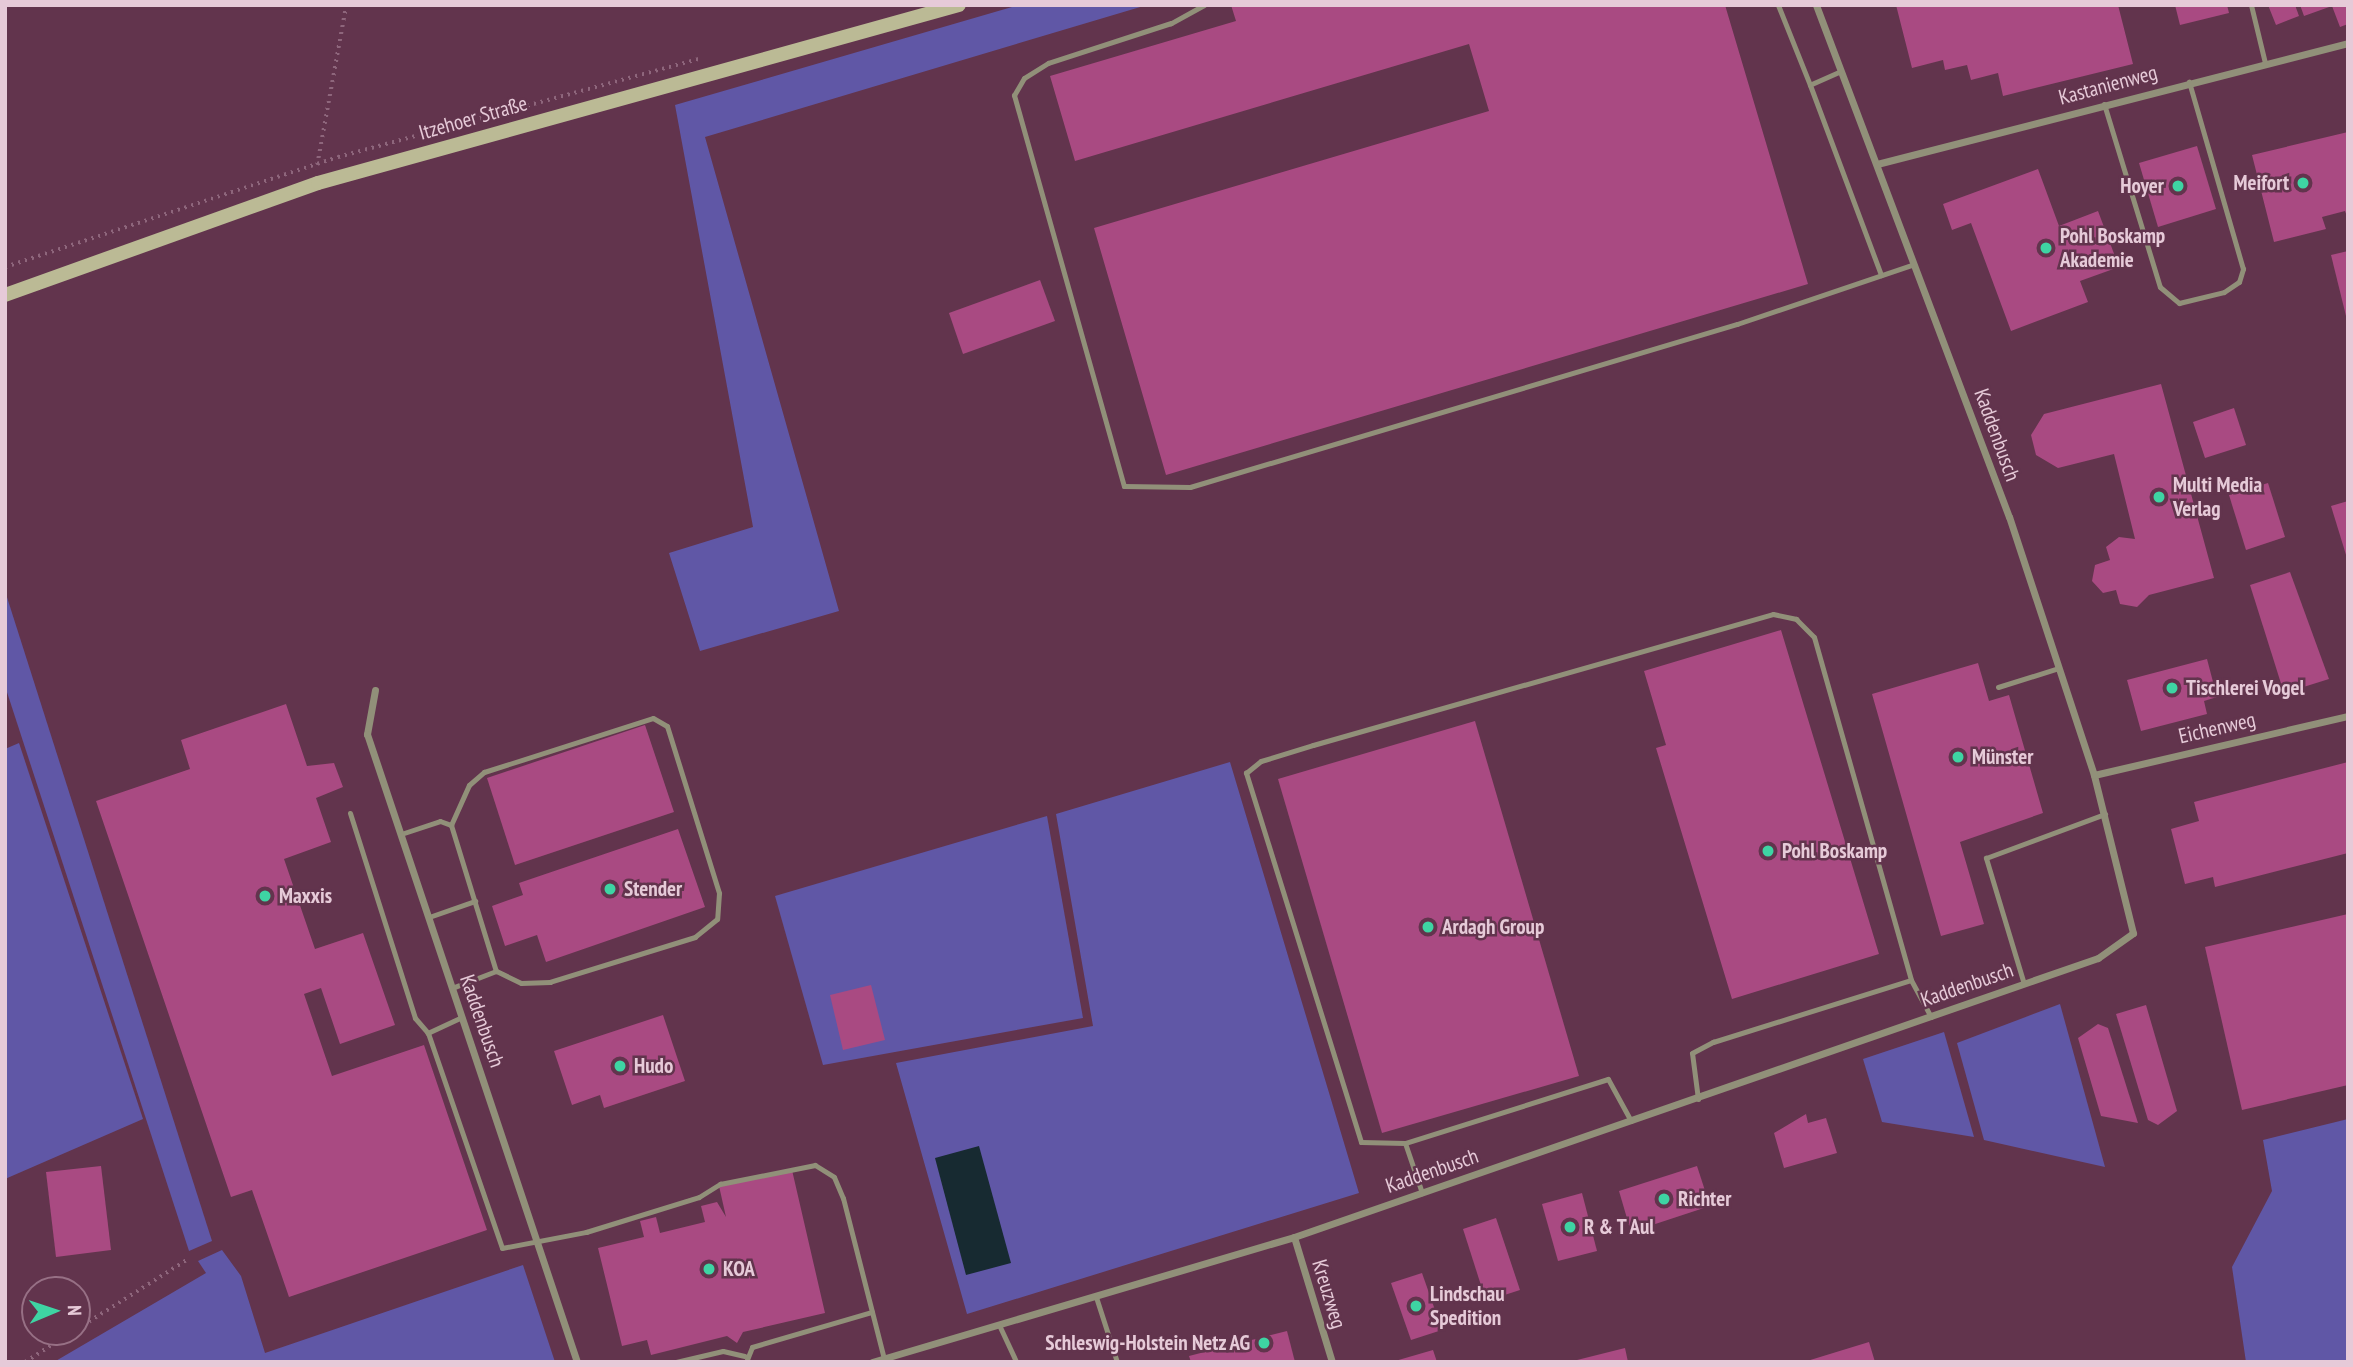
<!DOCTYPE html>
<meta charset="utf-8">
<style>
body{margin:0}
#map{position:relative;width:2353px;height:1367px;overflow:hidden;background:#62344d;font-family:"PT Sans Narrow",sans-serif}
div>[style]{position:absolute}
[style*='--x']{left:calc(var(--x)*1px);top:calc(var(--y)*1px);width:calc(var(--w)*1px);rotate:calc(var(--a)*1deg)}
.green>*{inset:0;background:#6057a6}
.water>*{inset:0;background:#172a31}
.building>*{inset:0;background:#a94a82}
.path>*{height:3.5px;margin-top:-1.75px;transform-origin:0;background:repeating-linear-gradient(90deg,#8e667c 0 2px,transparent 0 7px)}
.service>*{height:5px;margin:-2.5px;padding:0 2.5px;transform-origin:2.5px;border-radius:2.5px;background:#919079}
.minor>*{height:7px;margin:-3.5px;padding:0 3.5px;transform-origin:3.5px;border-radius:3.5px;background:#919079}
.secondary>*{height:14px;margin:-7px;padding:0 7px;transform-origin:7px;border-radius:7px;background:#bbba95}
.dots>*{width:19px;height:19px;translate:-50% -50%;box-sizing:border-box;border:4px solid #62344d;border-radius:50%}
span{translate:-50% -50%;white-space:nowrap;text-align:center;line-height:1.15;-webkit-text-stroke:5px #62344d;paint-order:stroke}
.street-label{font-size:21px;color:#e6cad8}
.poi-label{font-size:21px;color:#e6cad8;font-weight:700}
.right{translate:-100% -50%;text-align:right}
.left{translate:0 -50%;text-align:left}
.frame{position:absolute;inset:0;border:7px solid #e6cad8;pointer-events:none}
.north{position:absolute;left:21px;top:1276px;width:70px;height:70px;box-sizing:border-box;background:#62344d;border:2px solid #977085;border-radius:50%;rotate:88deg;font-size:19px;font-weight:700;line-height:28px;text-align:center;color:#e6cad8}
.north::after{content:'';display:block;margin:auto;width:24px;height:32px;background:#3ed4a3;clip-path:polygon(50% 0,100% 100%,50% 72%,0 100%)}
</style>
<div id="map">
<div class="green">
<div style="clip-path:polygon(1019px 5px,1147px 5px,705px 137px,839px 611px,700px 651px,669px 553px,753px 527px,675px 105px)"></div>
<div style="clip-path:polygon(5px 591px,212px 1241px,189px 1251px,5px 686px)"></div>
<div style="clip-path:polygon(19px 743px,143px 1119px,5px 1179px,5px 749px)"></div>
<div style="clip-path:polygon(1230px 762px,1359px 1193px,967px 1314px,896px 1063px,1093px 1026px,1056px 814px)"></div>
<div style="clip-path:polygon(1047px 816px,1083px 1018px,823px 1065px,775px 896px)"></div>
<div style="clip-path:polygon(2060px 1004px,2105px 1167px,1984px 1140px,1957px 1043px)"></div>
<div style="clip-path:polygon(1944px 1032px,1974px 1137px,1882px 1122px,1863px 1059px)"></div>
<div style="clip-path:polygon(2348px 1119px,2348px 1362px,2246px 1362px,2232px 1267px,2272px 1191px,2263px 1140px)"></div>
<div style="clip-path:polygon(222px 1250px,241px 1276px,265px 1353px,523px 1265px,555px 1362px,54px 1362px,206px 1273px,198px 1261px)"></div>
</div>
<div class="water">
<div style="clip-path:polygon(979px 1146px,1011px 1263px,966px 1275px,935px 1158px)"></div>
</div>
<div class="building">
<div style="clip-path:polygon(1231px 5px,1725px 5px,1808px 284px,1166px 475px,1094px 228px,1489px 111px,1469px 44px,1075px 161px,1050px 76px,1236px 21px)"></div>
<div style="clip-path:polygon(1896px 5px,2118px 5px,2133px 64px,2003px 96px,1998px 73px,1971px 80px,1967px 65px,1945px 70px,1943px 60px,1912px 68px)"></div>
<div style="clip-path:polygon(2175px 5px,2227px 5px,2229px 13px,2180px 25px)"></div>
<div style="clip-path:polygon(2268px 5px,2295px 5px,2299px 16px,2276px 25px)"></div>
<div style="clip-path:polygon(2300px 5px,2348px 5px,2348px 24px,2340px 27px,2332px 6px,2304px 16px)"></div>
<div style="clip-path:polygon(2348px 132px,2348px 219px,2345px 211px,2322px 217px,2326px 229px,2274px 242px,2252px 155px)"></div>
<div style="clip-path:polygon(2197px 146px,2216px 209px,2158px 227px,2139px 163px)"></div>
<div style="clip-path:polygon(2038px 169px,2059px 226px,2098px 211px,2119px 267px,2080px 281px,2088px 302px,2011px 331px,1971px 223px,1952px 230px,1943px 204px)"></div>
<div style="clip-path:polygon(2348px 251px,2348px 319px,2347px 320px,2331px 255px)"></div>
<div style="clip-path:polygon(1040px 280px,1055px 321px,963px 354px,949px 313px)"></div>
<div style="clip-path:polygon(2161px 384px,2214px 578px,2149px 595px,2137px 607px,2120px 604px,2116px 590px,2103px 593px,2092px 581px,2095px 565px,2110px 560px,2106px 547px,2119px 537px,2135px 539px,2114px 454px,2058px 468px,2036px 455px,2031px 435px,2044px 414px)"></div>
<div style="clip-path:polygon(2234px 408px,2246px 445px,2205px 458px,2193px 422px)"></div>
<div style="clip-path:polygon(2268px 483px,2285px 537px,2246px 550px,2229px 495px)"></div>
<div style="clip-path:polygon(2348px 501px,2348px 558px,2347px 558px,2331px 506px)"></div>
<div style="clip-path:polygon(2290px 572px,2329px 679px,2284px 693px,2250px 585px)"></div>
<div style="clip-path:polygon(1781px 630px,1879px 954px,1732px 999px,1656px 748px,1666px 745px,1644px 671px)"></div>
<div style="clip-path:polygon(2207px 659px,2217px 697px,2204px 701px,2207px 714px,2141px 731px,2127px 680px)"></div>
<div style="clip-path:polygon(1978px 663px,1989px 701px,2009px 695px,2043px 813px,1960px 842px,1984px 924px,1941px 936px,1872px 694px)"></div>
<div style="clip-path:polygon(286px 704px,307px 766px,334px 763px,343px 787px,316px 798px,331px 842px,284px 859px,315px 949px,363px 933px,395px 1025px,340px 1044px,321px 988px,304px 994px,332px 1076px,424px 1045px,487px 1230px,289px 1297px,252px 1190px,231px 1197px,96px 801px,190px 769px,181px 740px)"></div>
<div style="clip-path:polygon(1475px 721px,1579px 1076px,1382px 1133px,1278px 779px)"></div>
<div style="clip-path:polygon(645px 725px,674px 812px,515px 865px,487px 778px)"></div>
<div style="clip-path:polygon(2348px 762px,2348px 853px,2215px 887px,2213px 877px,2185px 884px,2171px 829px,2199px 821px,2194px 802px)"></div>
<div style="clip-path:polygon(678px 829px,705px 907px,546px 962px,537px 935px,505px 946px,492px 906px,523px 895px,519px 883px)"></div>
<div style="clip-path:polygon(2348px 914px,2348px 1085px,2242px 1110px,2205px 947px)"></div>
<div style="clip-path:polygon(871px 985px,885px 1040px,843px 1050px,830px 995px)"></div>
<div style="clip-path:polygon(2146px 1005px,2177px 1111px,2158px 1125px,2148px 1120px,2116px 1014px)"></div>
<div style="clip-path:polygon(663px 1015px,685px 1081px,604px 1108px,600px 1095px,572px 1105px,554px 1051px)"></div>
<div style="clip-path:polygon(2098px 1024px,2108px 1028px,2138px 1123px,2101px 1116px,2078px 1038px)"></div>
<div style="clip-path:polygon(1806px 1114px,1808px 1123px,1826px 1118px,1837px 1153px,1784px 1168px,1774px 1133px)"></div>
<div style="clip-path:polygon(101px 1166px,111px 1250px,56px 1257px,46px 1172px)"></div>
<div style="clip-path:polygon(1697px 1166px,1710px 1206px,1631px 1232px,1619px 1191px)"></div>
<div style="clip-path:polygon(792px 1170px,825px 1313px,743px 1332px,737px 1343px,727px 1336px,651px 1355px,647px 1340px,622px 1346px,598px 1248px,644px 1237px,640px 1221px,656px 1217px,660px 1233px,705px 1222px,701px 1206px,717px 1202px,726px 1217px,719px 1186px)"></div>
<div style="clip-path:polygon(1582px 1193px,1597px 1251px,1558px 1261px,1542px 1204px)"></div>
<div style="clip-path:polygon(1496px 1218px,1520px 1290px,1486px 1301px,1463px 1229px)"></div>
<div style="clip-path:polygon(1422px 1273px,1442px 1330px,1411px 1340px,1391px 1283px)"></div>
<div style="clip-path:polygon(1287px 1331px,1295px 1362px,1191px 1362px,1189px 1356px)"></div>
<div style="clip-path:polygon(1869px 1342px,1875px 1362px,1807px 1362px,1807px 1361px)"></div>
<div style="clip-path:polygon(1625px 1348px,1628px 1362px,1573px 1362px,1573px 1361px)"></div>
<div style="clip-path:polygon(1433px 1350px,1437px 1362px,1395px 1362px,1395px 1361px)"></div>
</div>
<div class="path">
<div style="--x:317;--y:165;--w:163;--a:-79.7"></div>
<div style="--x:5;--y:267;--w:351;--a:-18.3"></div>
<div style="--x:338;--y:157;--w:374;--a:-15.2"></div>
<div style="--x:77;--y:1329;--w:131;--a:-32.2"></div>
<div style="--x:25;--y:1362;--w:56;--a:-32.6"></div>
</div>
<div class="service">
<div style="--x:1204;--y:5;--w:38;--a:151"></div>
<div style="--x:1171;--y:23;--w:129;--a:162"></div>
<div style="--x:1048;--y:63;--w:28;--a:148"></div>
<div style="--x:1024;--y:78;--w:20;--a:120"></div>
<div style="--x:1014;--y:95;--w:406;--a:74.3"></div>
<div style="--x:1124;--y:486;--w:66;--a:0.9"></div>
<div style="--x:1190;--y:487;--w:571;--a:-16.59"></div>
<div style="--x:1737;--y:324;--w:187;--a:-18.7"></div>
<div style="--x:1778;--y:5;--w:86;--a:68.2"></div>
<div style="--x:2251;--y:5;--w:60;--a:76.4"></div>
<div style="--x:1841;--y:71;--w:34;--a:156"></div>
<div style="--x:1810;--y:85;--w:203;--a:69.5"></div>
<div style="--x:2104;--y:104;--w:191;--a:73"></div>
<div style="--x:2160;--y:287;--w:25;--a:40"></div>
<div style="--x:2179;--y:303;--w:46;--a:-13.7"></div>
<div style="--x:2224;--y:292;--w:18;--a:-34"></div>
<div style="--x:2239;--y:282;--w:14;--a:-73"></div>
<div style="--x:2243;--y:269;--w:195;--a:-106.1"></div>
<div style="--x:1998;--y:687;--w:64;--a:-17.3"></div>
<div style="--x:350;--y:813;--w:215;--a:72.4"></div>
<div style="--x:415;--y:1018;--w:20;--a:49"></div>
<div style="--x:451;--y:825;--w:44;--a:-65.8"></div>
<div style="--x:469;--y:785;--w:20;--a:-41"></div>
<div style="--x:484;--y:772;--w:177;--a:-17.7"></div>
<div style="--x:653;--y:718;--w:16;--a:30"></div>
<div style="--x:667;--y:726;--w:175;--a:72.7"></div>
<div style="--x:719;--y:893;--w:26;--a:94"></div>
<div style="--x:717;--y:919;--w:28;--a:141"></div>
<div style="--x:695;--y:937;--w:152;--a:162.8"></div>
<div style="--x:550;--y:982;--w:29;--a:178"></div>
<div style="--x:521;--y:983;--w:28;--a:-154"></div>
<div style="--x:401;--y:834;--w:41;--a:-18.4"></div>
<div style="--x:440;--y:821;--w:12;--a:20"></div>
<div style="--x:451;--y:825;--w:153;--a:72.9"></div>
<div style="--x:496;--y:971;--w:47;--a:158.9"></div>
<div style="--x:429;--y:917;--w:49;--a:-19.2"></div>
<div style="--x:2024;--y:984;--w:132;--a:-106.8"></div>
<div style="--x:1986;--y:858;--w:127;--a:-20.3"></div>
<div style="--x:462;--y:1017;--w:38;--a:155"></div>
<div style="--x:428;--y:1033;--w:227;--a:71"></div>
<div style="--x:502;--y:1248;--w:86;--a:-10.8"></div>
<div style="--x:586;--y:1232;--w:118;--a:-17.2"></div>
<div style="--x:699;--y:1197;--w:25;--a:-32"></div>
<div style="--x:720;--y:1184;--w:97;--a:-11.3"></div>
<div style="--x:815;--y:1165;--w:22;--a:32"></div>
<div style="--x:834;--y:1177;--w:23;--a:67"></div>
<div style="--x:843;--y:1198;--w:166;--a:75.7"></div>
<div style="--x:1698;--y:1099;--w:46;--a:-97.4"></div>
<div style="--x:1692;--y:1053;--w:24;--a:-28"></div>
<div style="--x:1713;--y:1042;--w:207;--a:-17.4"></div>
<div style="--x:1911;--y:980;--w:42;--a:61.6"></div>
<div style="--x:1631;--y:1121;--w:48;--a:-118.7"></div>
<div style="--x:1608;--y:1079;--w:213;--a:162.5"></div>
<div style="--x:1405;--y:1143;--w:44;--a:-178.7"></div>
<div style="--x:1361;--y:1142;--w:387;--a:-107.3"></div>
<div style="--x:1246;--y:773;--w:19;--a:-39"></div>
<div style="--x:1261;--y:761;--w:54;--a:-17.1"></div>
<div style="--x:1313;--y:745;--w:478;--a:-15.9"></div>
<div style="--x:1773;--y:614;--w:24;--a:12"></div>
<div style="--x:1796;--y:619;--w:25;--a:45"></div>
<div style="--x:1814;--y:637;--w:356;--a:74.2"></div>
<div style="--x:1405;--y:1143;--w:53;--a:71.2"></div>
<div style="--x:1096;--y:1297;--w:68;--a:72.1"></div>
<div style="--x:1000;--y:1327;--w:38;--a:65"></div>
<div style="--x:676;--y:1362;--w:48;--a:-13.2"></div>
<div style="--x:723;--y:1351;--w:22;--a:13"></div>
<div style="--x:746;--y:1362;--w:16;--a:-68"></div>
<div style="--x:752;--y:1347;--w:125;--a:-16.3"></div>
</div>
<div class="minor">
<div style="--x:1877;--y:164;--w:486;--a:-14.4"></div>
<div style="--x:375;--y:690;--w:45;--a:100.3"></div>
<div style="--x:367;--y:734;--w:662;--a:71.51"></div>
<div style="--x:2094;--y:775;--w:261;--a:-13.1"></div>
<div style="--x:1294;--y:1237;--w:131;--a:73.1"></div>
<div style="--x:872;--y:1362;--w:440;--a:-16.5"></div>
<div style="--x:1294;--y:1237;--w:851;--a:-19.14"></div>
<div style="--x:2098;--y:958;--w:43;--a:-35.5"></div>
<div style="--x:2133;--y:933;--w:163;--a:-103.9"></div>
<div style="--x:2094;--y:775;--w:272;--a:-108.2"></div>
<div style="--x:2009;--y:517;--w:547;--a:-110.65"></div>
</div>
<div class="secondary">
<div style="--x:5;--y:295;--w:332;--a:-19.7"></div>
<div style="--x:318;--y:183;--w:665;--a:-15.52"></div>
</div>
<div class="dots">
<div style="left:2303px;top:183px;background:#3ed4a3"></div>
<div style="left:2178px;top:186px;background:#3ed4a3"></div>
<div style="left:2046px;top:248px;background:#3ed4a3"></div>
<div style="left:2159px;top:497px;background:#3ed4a3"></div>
<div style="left:2172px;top:688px;background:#3ed4a3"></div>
<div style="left:1958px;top:757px;background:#3ed4a3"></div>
<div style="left:1768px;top:851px;background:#3ed4a3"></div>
<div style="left:610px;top:889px;background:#3ed4a3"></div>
<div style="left:265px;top:896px;background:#3ed4a3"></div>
<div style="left:1428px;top:927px;background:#3ed4a3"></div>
<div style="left:620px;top:1066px;background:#3ed4a3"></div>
<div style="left:1664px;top:1199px;background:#3ed4a3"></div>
<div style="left:1570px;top:1227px;background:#3ed4a3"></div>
<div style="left:709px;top:1269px;background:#3ed4a3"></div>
<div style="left:1416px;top:1306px;background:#3ed4a3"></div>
<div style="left:1264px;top:1343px;background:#3ed4a3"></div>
</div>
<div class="street-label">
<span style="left:2108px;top:85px;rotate:-15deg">Kastanienweg</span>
<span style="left:473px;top:118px;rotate:-16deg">Itzehoer Straße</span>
<span style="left:1997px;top:435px;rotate:70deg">Kaddenbusch</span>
<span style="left:2217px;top:728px;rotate:-13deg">Eichenweg</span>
<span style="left:1967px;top:985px;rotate:-19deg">Kaddenbusch</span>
<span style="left:482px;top:1021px;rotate:71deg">Kaddenbusch</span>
<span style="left:1432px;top:1171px;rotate:-19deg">Kaddenbusch</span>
<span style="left:1329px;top:1294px;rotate:73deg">Kreuzweg</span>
</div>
<div class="poi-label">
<span class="right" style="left:2289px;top:183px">Meifort</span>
<span class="right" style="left:2164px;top:186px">Hoyer</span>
<span class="left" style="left:2060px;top:248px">Pohl Boskamp<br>Akademie</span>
<span class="left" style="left:2173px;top:497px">Multi Media<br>Verlag</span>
<span class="left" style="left:2186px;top:688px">Tischlerei Vogel</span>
<span class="left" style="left:1972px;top:757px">Münster</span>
<span class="left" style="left:1782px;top:851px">Pohl Boskamp</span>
<span class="left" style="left:624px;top:889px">Stender</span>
<span class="left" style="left:279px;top:896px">Maxxis</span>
<span class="left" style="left:1442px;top:927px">Ardagh Group</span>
<span class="left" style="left:634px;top:1066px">Hudo</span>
<span class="left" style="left:1678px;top:1199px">Richter</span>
<span class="left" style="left:1584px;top:1227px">R &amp; T Aul</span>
<span class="left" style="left:723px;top:1269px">KOA</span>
<span class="left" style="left:1430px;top:1306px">Lindschau<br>Spedition</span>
<span class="right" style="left:1250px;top:1343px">Schleswig-Holstein Netz AG</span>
</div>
<div class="frame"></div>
<div class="north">N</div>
</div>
